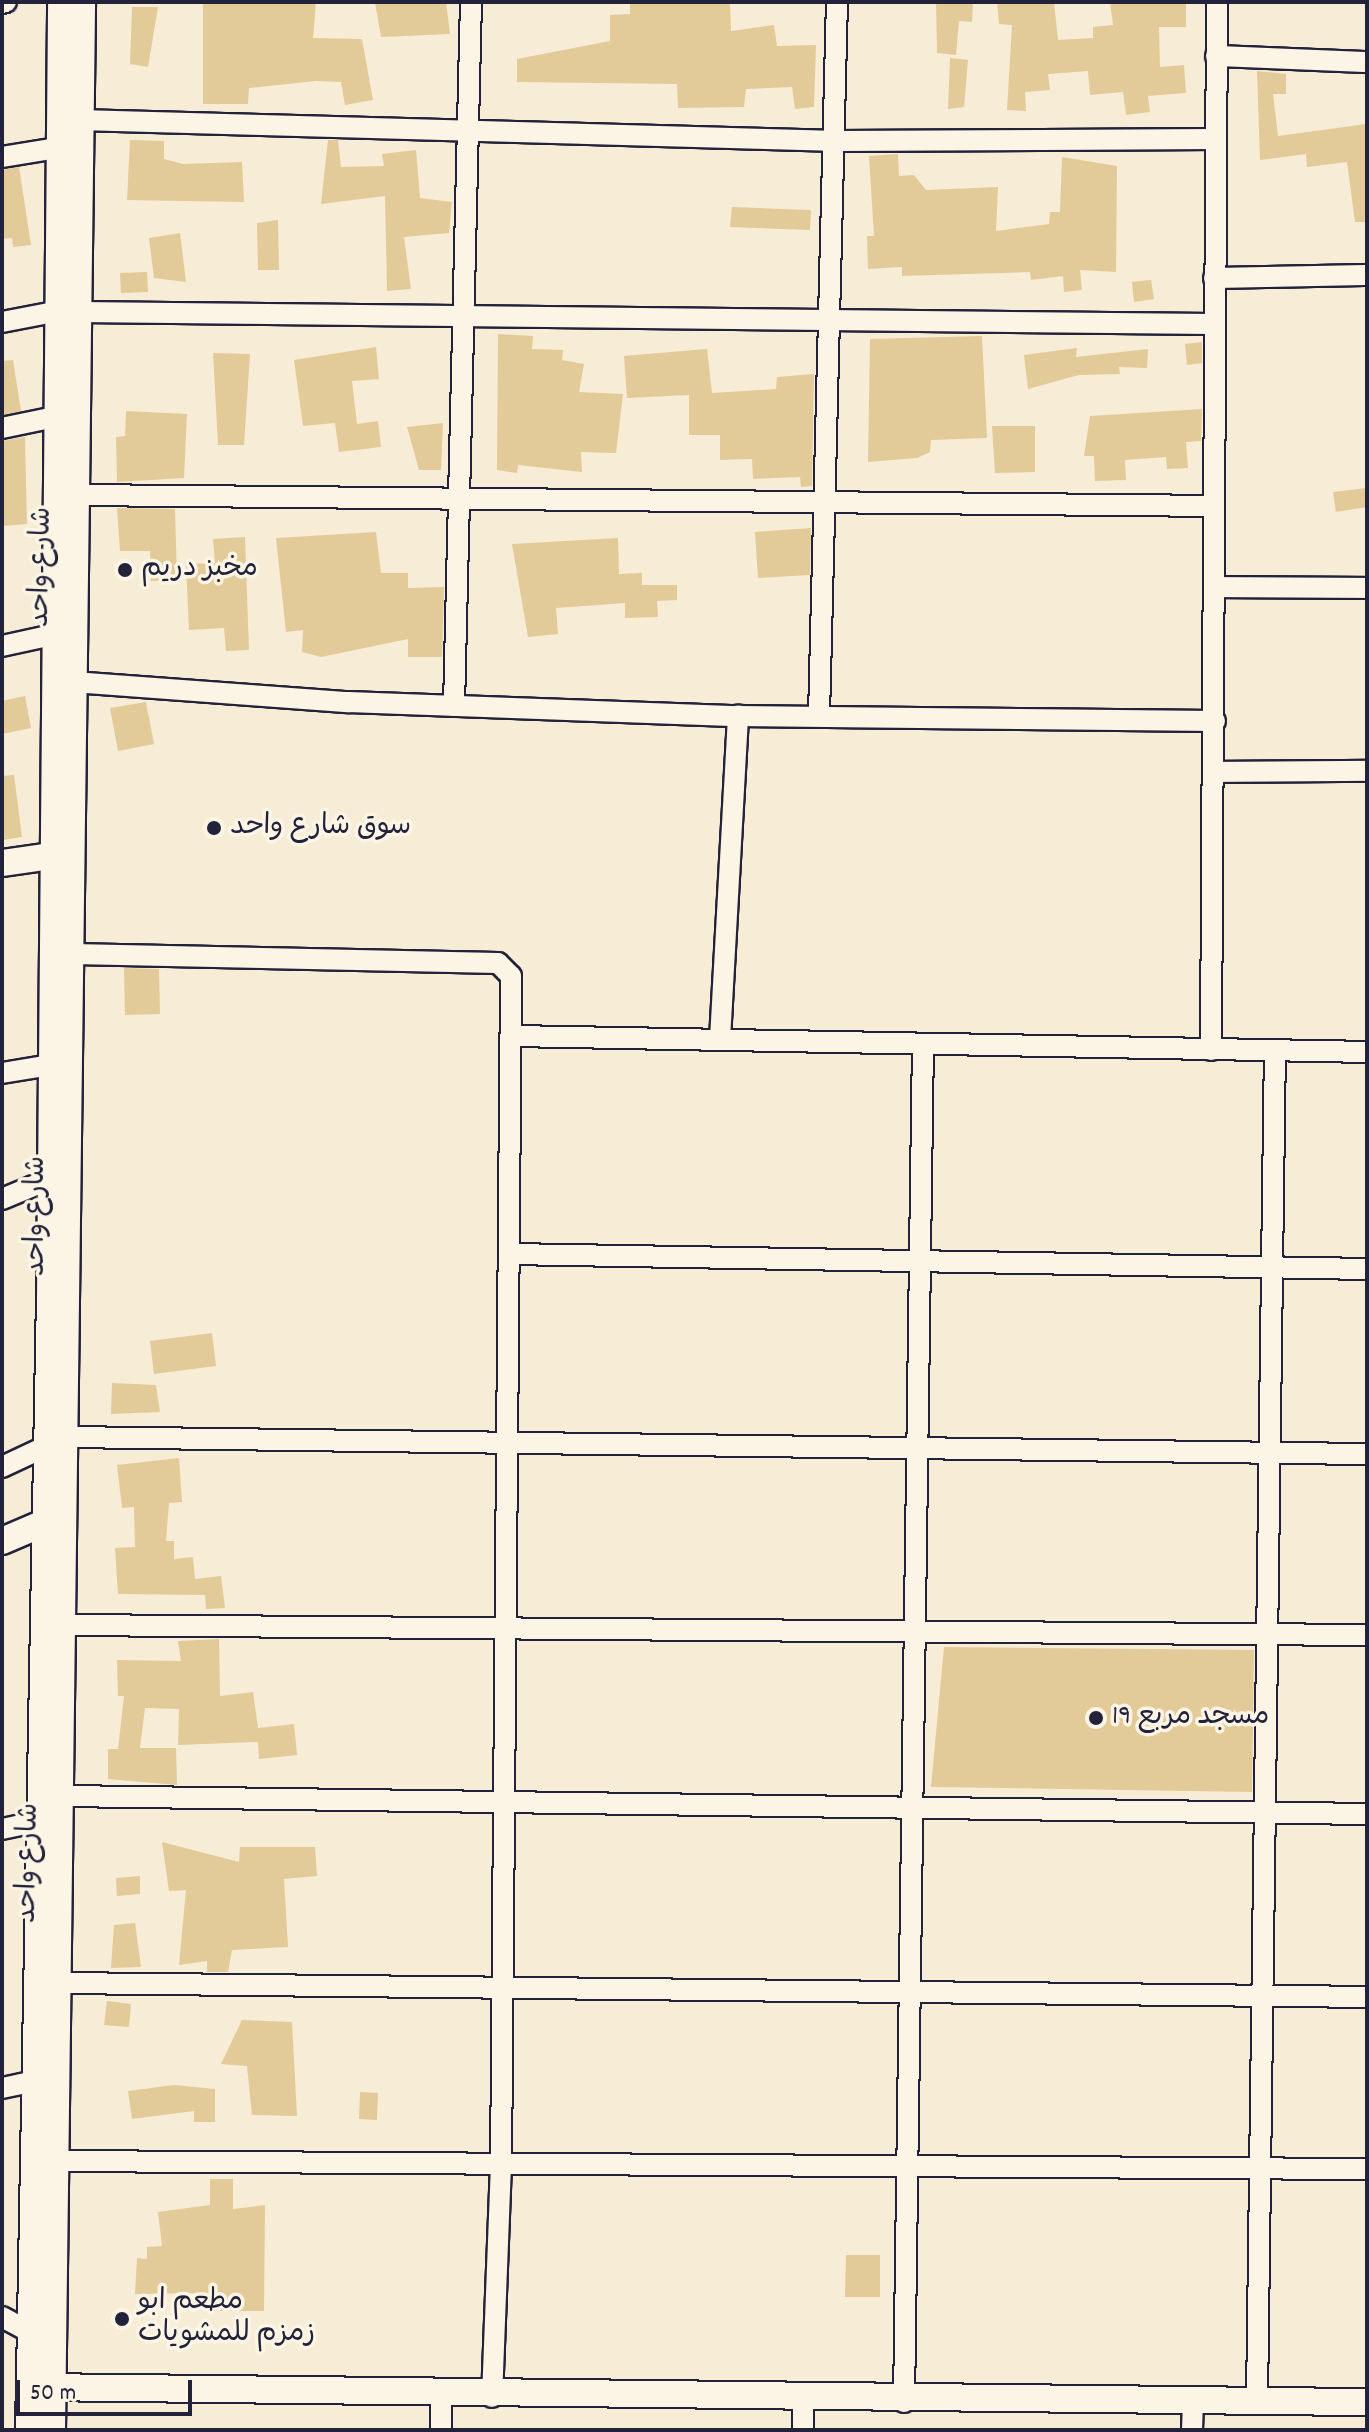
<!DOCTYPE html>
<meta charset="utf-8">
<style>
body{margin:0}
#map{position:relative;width:1369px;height:2432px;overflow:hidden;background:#f7ecd6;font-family:Dekko,"Playpen Sans Arabic",sans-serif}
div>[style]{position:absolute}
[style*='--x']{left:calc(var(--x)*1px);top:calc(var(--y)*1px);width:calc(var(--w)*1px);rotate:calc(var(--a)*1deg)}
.building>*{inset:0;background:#e3ca99}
.roads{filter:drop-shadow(2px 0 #22223b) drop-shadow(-2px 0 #22223b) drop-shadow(0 2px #22223b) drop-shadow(0 -2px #22223b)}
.minor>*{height:20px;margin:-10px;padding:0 10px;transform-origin:10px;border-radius:10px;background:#fcf5e5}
.tertiary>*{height:26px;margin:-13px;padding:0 13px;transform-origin:13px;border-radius:13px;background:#fcf5e5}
.dots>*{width:22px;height:22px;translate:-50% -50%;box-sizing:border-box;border:4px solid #fcf5e5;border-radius:50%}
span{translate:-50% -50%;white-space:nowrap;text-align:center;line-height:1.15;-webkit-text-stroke:7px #fcf5e5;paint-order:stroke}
.street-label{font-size:28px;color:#22223b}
.poi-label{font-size:28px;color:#22223b}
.left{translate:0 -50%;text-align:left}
.frame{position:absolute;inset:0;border:4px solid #22223b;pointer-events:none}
.scale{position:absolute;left:16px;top:2380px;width:176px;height:36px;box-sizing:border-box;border:4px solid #22223b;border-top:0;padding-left:10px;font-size:24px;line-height:28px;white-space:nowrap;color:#22223b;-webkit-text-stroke:6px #fcf5e5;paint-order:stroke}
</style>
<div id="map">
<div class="building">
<div style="clip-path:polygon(203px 2px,316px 2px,313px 38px,362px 39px,373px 100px,345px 105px,341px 82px,316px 81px,249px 88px,248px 104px,203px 104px)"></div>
<div style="clip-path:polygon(375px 2px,446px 2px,450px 34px,381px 37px)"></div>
<div style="clip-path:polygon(630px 2px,730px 2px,731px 31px,774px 25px,777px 46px,816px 45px,814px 107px,795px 109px,792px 87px,746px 89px,744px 107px,678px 108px,677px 84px,517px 82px,517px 59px,610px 41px,610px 15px,630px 14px)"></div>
<div style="clip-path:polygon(936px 2px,973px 2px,972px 22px,959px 21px,956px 55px,937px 53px)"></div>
<div style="clip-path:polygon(997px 2px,1054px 2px,1058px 40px,1093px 38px,1093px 27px,1113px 25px,1110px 2px,1186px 2px,1186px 27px,1159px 27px,1160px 67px,1184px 65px,1186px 93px,1148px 96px,1150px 112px,1126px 115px,1123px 92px,1090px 95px,1088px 71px,1048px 74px,1050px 90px,1025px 92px,1026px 111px,1007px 110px,1012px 25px,999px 24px)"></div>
<div style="clip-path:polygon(132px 7px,158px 7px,148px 67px,130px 64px)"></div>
<div style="clip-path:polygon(950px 58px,968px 60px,964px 107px,948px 109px)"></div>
<div style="clip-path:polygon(1257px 71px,1286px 74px,1286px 94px,1273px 94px,1278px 136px,1366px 124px,1367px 222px,1355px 222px,1347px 162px,1307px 167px,1306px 154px,1260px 160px)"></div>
<div style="clip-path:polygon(130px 140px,164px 141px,164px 159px,183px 164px,242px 162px,244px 202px,127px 200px)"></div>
<div style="clip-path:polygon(328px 140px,338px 140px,341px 167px,384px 166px,382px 154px,416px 150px,420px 198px,452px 202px,449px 233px,404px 237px,411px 289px,387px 291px,385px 196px,321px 204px)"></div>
<div style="clip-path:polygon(898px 154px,899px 176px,914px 175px,926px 190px,998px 187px,996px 231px,1049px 224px,1050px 212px,1060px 212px,1062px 157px,1117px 166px,1116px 272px,1080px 270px,1082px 290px,1064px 292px,1063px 276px,1031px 280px,1030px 272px,902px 276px,902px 267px,868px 269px,867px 236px,874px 236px,869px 156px)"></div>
<div style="clip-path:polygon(19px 167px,31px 245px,13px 247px,12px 238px,2px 239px,2px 170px)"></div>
<div style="clip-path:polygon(732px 207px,811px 210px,810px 230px,730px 227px)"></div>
<div style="clip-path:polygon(278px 220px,279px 270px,258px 270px,257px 223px)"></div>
<div style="clip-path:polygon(180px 233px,186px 282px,154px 278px,149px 238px)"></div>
<div style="clip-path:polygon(147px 272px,148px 292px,121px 293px,120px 273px)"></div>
<div style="clip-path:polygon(1151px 280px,1154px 299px,1134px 302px,1132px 282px)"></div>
<div style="clip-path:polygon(498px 334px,533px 336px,532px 349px,563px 350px,562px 360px,584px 364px,579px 392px,623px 394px,616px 453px,581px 452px,582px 472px,518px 465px,517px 473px,497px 470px)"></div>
<div style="clip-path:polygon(982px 336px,987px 438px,931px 440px,930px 452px,917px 458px,868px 462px,870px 339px)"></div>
<div style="clip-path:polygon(1202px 342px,1202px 363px,1187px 365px,1185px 344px)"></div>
<div style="clip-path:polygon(376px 347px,379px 379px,352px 381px,357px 424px,378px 421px,381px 447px,339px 452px,335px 423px,303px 426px,294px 360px)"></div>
<div style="clip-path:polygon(1077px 348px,1076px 357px,1148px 349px,1147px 368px,1119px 367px,1120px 374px,1079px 375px,1028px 389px,1024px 355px)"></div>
<div style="clip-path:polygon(707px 349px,712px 393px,776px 389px,777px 377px,814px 374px,812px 486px,801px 487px,800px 477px,753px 479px,752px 459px,720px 460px,720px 435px,689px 435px,689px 395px,627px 398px,624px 356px)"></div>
<div style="clip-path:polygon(213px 353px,250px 354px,244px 445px,218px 445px)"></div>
<div style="clip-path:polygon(13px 360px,21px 411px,2px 415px,2px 361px)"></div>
<div style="clip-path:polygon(1202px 409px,1201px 441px,1186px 442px,1188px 468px,1167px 469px,1166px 457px,1125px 460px,1126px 480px,1095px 481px,1094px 456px,1084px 456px,1090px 416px)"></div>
<div style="clip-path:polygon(126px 411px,187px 414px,184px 478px,117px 482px,116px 437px,125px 436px)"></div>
<div style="clip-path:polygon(443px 423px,441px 470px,419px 470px,407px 427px)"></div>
<div style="clip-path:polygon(992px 426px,1035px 426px,1035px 472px,995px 473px)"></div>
<div style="clip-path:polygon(25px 437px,27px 524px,2px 526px,2px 441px)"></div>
<div style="clip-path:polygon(1367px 488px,1367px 507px,1336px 512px,1333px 492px)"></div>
<div style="clip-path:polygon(117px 508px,175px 509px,177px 580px,151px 581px,150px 551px,120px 551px)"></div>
<div style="clip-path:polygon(811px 528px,810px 575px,758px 578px,755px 532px)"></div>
<div style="clip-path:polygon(376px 532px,381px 573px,408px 573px,408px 588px,444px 587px,442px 657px,408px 657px,408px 639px,321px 657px,302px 652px,303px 630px,286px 632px,276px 538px)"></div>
<div style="clip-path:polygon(245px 537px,249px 650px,226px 651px,224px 628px,189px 630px,186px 564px,215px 563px,213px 539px)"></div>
<div style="clip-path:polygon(618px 538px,619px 574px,642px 573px,642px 585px,677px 585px,677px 600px,657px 601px,658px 617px,625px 618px,625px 603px,556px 608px,558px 634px,528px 637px,512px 544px)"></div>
<div style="clip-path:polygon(25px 696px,31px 728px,2px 734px,2px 701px)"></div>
<div style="clip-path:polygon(146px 702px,154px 744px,118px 751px,110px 708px)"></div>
<div style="clip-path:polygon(14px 775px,22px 837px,2px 840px,2px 776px)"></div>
<div style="clip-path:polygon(124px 968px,159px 969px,160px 1014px,125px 1015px)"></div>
<div style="clip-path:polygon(212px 1333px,216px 1366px,154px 1374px,150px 1341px)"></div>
<div style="clip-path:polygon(112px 1383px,156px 1385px,160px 1412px,111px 1414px)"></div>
<div style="clip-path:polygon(179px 1458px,182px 1502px,169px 1503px,166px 1541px,174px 1541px,174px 1559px,193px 1557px,195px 1579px,221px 1576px,225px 1608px,206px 1609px,205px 1595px,118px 1594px,115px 1548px,135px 1547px,134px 1507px,122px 1508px,117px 1465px)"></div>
<div style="clip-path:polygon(219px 1639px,220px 1696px,253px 1692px,258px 1728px,294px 1724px,297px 1755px,259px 1759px,258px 1742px,178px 1745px,179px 1709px,145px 1708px,140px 1748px,176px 1748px,177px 1785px,108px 1779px,108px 1749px,118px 1749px,124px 1696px,118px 1696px,117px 1660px,181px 1661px,178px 1641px)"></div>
<div style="clip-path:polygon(944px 1647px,1254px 1650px,1252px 1792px,931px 1787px)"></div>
<div style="clip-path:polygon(162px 1842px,239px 1862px,240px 1847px,315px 1847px,317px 1876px,284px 1879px,288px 1947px,232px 1950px,228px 1972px,207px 1972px,207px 1961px,179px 1965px,186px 1890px,169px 1891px)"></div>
<div style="clip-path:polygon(140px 1876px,140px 1894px,117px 1896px,116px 1878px)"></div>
<div style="clip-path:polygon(135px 1923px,141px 1967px,111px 1968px,114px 1925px)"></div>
<div style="clip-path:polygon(107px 2001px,131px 2004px,129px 2027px,104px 2025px)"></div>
<div style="clip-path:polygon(242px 2020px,292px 2022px,297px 2116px,252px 2115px,247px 2066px,221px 2064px)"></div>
<div style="clip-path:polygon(174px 2085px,215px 2089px,215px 2122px,194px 2122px,194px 2111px,132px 2119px,128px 2091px)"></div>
<div style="clip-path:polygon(360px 2092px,378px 2093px,377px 2120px,359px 2119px)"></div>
<div style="clip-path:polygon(210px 2179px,233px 2179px,233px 2209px,265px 2205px,264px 2311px,220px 2311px,220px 2293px,135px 2294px,137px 2258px,147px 2259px,147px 2247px,162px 2246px,158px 2212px,210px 2205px)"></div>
<div style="clip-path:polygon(846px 2255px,880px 2255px,880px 2297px,845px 2297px)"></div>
</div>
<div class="roads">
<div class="minor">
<div style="--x:2;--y:3;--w:4;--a:-14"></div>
<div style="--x:1216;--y:56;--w:151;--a:2.3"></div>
<div style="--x:79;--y:120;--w:759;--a:1.58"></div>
<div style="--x:838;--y:141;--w:376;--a:-0.3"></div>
<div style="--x:2;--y:157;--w:56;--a:-9.3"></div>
<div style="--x:1214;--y:278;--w:153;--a:-1.1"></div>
<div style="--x:78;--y:312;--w:1134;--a:0.61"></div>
<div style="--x:2;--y:322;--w:53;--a:-10.9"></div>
<div style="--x:2;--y:428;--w:54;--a:-11.7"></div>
<div style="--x:76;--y:495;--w:1138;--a:0.55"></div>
<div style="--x:1216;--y:587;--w:151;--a:0.4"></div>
<div style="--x:2;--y:646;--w:51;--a:-12.4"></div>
<div style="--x:73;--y:682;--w:276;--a:4.2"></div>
<div style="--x:348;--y:702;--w:390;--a:2.1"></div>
<div style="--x:738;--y:716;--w:477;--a:0.6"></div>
<div style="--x:454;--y:706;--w:704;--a:-88.62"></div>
<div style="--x:819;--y:716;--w:714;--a:-88.56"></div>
<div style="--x:1215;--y:772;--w:152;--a:-0.4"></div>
<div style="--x:73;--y:954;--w:425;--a:1.2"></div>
<div style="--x:498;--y:963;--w:18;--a:45"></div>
<div style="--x:511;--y:976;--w:1188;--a:90.48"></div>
<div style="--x:501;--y:2164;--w:233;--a:92.2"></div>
<div style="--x:513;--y:1036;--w:854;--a:1.07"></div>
<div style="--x:720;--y:1039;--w:324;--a:-86.8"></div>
<div style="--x:1211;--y:1050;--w:1048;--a:-89.67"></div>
<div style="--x:2;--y:1073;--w:50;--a:-9.3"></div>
<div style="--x:2;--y:1199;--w:52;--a:-22.6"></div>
<div style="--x:509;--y:1254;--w:858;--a:1"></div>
<div style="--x:2;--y:1467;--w:71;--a:-25.1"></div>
<div style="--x:66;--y:1437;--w:1301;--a:0.75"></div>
<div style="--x:65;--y:1625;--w:1302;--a:0.44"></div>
<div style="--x:63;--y:1796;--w:1304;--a:0.79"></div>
<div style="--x:2;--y:1829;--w:38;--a:-12"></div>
<div style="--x:60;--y:1983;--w:1307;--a:0.61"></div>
<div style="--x:2;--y:2088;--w:34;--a:-12"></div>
<div style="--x:55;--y:2161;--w:1312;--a:0.35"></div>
<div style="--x:2;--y:2317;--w:47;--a:28.2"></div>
<div style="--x:803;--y:2401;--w:29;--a:90"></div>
<div style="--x:1257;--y:2401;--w:1351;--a:-89.24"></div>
<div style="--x:904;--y:2402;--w:1356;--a:-89.2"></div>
<div style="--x:441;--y:2430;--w:36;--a:-90"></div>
<div style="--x:1192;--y:2430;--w:28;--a:-88"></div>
</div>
<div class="tertiary">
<div style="--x:2;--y:863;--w:50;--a:-8"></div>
<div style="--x:2;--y:1541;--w:61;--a:-23.2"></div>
<div style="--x:35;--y:2387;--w:1332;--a:0.65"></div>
<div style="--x:29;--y:2430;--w:1131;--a:-88.94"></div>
<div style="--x:50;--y:1299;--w:1297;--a:-89.51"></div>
<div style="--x:52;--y:2430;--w:2428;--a:-89.29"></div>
</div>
</div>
<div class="dots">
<div style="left:125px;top:570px;background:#22223b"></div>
<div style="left:214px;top:828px;background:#22223b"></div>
<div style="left:1096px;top:1718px;background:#22223b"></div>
<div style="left:122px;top:2319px;background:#22223b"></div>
</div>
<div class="street-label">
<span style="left:43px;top:567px;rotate:-89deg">شارع واحد</span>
<span style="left:38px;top:1216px;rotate:-90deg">شارع واحد</span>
<span style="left:30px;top:1863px;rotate:-89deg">شارع واحد</span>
</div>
<div class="poi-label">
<span class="left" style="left:141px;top:570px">مخبز دريم</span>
<span class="left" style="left:230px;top:828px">سوق شارع واحد</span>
<span class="left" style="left:1112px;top:1718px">مسجد مربع 19</span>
<span class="left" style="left:138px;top:2319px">مطعم ابو<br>زمزم للمشويات</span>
</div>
<div class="frame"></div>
<div class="scale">50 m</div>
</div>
